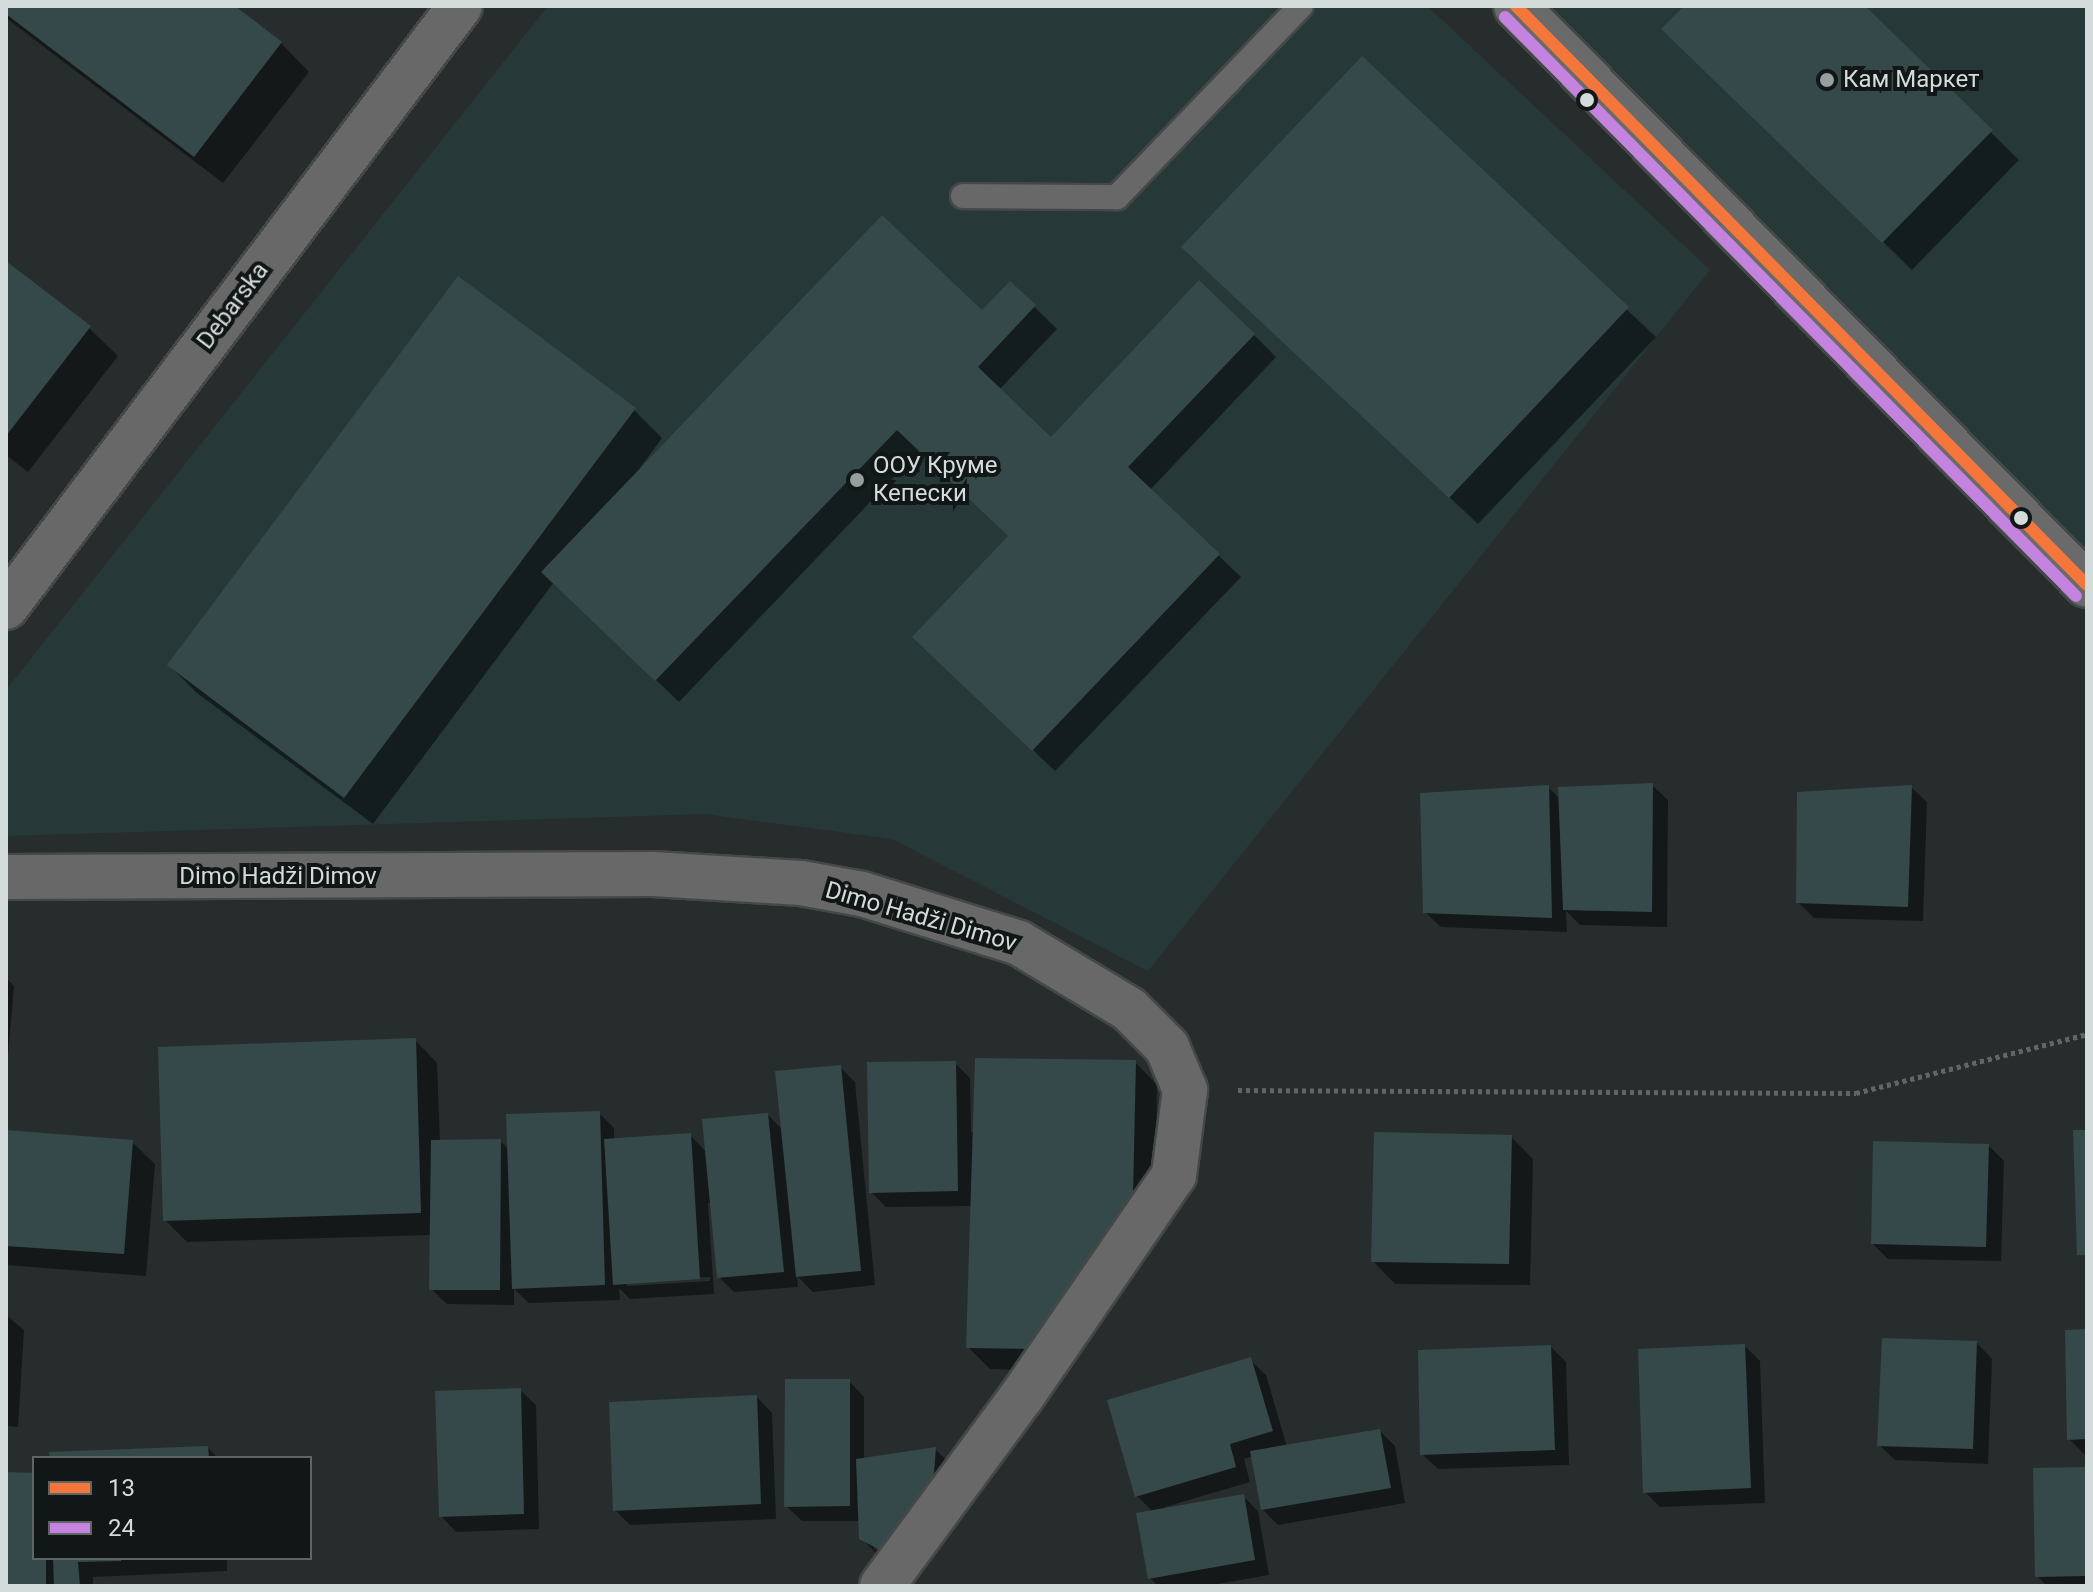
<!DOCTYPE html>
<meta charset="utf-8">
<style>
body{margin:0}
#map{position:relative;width:2093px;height:1592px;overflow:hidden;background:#272d2d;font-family:Roboto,sans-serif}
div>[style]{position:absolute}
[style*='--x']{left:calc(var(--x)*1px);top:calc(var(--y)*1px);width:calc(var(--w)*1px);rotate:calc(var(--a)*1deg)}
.built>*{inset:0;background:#273839}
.shadow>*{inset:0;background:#0007}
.building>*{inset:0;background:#35494a}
.path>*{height:5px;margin-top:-2.5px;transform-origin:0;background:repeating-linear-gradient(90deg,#636565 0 4px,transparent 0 8px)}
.roads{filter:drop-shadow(2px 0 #444848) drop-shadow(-2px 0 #444848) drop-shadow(0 2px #444848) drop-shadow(0 -2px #444848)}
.lane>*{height:24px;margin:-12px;padding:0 12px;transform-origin:12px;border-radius:12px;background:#686868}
.street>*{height:44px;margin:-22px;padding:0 22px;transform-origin:22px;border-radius:22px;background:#686868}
.secondary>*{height:44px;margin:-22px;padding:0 22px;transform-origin:22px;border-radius:22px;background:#6a6a6b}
.bus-1>*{height:12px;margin:-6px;padding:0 6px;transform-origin:6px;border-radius:6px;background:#f5763a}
.bus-2>*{height:12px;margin:-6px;padding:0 6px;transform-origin:6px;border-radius:6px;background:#c483df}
.dots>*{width:22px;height:22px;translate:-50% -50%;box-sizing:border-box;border:4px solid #111616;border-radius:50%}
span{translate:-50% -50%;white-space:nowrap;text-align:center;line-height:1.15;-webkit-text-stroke:8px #111616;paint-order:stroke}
.poi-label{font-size:24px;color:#d4dbdb}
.left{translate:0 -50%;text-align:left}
.street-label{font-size:24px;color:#d4dbdb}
.frame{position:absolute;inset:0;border:8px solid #d4dbdb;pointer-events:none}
.legend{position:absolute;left:32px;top:1456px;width:280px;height:104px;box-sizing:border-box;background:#111616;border:2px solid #5f6565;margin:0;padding:10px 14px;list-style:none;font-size:24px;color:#d4dbdb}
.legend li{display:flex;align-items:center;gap:16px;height:40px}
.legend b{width:40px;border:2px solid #5f6565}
</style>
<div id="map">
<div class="built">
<div style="clip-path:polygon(548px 6px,1427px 6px,1710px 270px,1148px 971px,892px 839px,705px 814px,6px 836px,6px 690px)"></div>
<div style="clip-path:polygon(1516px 6px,2087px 6px,2087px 585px)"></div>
</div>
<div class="shadow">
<div style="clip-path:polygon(6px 6px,232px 6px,281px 43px,309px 72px,223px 183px,6px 18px)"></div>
<div style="clip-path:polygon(1687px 6px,1862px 6px,2019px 160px,1912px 270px,1692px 57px)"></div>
<div style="clip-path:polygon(1362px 59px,1656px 337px,1478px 524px,1212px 275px)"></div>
<div style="clip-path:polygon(6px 264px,89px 328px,118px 356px,28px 472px,6px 455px)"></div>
<div style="clip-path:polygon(1010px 283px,1057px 329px,999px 390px,1051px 440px,1254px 335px,1276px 357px,1150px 490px,1241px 577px,1055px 771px,937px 659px,1011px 537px,920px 450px,679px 702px,554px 582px,373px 824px,197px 693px,169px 665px,634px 410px,662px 438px,640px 468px,642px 470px,982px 313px)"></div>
<div style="clip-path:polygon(1652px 785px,1668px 800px,1667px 927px,1580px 925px,1566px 911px,1567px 932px,1441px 927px,1425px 912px,1548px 787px,1560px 799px)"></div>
<div style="clip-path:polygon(1911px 787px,1927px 802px,1923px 921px,1814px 918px,1798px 902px)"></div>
<div style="clip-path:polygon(6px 978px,14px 986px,6px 1079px)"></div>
<div style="clip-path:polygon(evenodd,415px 1040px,437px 1063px,440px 1142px,500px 1141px,509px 1150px,599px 1113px,614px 1128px,614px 1140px,690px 1135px,707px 1153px,768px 1115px,783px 1130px,840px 1067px,855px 1082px,875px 1285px,813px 1292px,797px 1276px,798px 1287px,734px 1292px,719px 1277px,712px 1203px,708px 1203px,714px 1294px,630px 1299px,619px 1288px,620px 1300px,529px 1303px,514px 1289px,514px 1305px,447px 1304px,431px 1289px,432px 1235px,187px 1242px,165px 1220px,415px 1040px,710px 1277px,710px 1281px,627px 1286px,627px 1282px,710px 1277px)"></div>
<div style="clip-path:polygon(1135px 1062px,1157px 1085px,1155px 1204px,1061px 1371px,990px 1369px,968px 1347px,972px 1206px,886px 1207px,871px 1192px,955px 1063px,970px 1078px,971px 1132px,975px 1132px)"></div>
<div style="clip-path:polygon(6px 1132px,132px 1142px,155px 1164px,146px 1276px,6px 1265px)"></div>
<div style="clip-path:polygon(1511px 1137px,1533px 1159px,1530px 1285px,1395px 1284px,1373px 1261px)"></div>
<div style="clip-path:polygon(1989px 1146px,2004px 1161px,2001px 1261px,1888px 1259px,1873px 1244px)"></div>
<div style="clip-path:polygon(6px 1315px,24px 1330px,18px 1427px,6px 1426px)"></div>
<div style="clip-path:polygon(2087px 1331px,2087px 1457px,2069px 1439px)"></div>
<div style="clip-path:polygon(1977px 1343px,1992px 1359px,1988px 1464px,1895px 1460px,1879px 1445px)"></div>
<div style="clip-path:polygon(1745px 1346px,1760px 1361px,1765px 1503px,1660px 1507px,1645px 1492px)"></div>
<div style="clip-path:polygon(1551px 1347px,1566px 1362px,1569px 1465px,1438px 1469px,1422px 1454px)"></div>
<div style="clip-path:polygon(1250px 1360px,1266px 1375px,1287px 1447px,1380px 1431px,1395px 1446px,1405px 1503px,1278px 1525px,1262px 1509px,1253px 1456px,1244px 1459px,1250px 1482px,1165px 1507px,1165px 1510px,1243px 1496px,1258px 1511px,1269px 1575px,1206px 1586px,1158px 1586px,1150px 1578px,1153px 1512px,1137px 1496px)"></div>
<div style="clip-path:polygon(evenodd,849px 1381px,864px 1397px,864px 1460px,935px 1449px,950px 1464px,900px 1566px,877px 1554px,861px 1538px,861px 1521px,802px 1521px,786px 1506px,849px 1381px,874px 1544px,892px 1558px,874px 1549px,874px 1544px)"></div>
<div style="clip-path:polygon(520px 1390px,536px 1405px,539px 1529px,456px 1532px,441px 1516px)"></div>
<div style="clip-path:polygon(757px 1397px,772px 1413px,776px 1519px,630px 1525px,615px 1510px)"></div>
<div style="clip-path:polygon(208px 1448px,218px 1458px,52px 1458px)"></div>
<div style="clip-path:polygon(2087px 1469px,2087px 1586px,2047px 1586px,2037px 1576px)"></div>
<div style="clip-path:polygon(6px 1474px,34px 1475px,34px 1558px,227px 1558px,227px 1571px,93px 1577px,93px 1586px,6px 1586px)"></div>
</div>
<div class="building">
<div style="clip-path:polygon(6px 6px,235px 6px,282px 42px,194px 157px,6px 14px)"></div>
<div style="clip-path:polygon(1684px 6px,1865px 6px,1993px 130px,1882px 243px,1661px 29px)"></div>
<div style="clip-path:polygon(1362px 56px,1629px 307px,1449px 498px,1181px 247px)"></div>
<div style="clip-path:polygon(882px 215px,982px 310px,1010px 281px,1036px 305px,978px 367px,1051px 437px,1199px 280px,1255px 334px,1128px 467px,1220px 554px,1032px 751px,912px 637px,1008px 536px,897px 430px,655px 681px,541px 572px)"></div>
<div style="clip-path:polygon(6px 261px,91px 326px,6px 436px)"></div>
<div style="clip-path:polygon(458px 276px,636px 408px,344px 798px,167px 665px)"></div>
<div style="clip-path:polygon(1653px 783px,1652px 912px,1563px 910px,1558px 787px)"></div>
<div style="clip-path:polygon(1549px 785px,1552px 918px,1423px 913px,1420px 793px)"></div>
<div style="clip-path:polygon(1912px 785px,1908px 907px,1796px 903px,1797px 792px)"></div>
<div style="clip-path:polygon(416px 1038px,421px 1213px,163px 1221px,158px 1047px)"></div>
<div style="clip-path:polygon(975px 1058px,1136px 1060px,1133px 1195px,1146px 1192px,1039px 1349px,966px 1348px)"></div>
<div style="clip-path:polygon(956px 1061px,958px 1191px,869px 1193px,867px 1062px)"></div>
<div style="clip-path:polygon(841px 1065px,861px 1271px,796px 1277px,775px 1071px)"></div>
<div style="clip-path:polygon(600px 1111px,605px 1285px,512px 1289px,506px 1114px)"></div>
<div style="clip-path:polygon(768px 1113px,784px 1272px,717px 1278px,702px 1119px)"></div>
<div style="clip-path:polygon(6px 1130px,133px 1140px,124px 1254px,6px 1246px)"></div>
<div style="clip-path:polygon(2073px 1130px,2087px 1130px,2087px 1255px,2077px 1255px)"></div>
<div style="clip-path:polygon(1374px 1132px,1512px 1135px,1509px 1264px,1371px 1262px)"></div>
<div style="clip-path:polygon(691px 1133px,700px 1279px,613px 1285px,604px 1139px)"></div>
<div style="clip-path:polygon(501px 1139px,500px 1290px,429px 1290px,431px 1140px)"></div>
<div style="clip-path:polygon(1873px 1141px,1989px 1144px,1986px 1247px,1871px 1244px)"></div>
<div style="clip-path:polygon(2087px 1329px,2087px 1439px,2067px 1440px,2065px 1330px)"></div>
<div style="clip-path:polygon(1882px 1338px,1977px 1341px,1973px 1449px,1877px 1446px)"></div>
<div style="clip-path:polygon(1745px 1344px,1751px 1488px,1643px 1493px,1638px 1349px)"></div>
<div style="clip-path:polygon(1551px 1345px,1555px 1450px,1420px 1455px,1418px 1350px)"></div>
<div style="clip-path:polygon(1251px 1357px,1273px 1431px,1230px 1444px,1236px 1467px,1135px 1497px,1107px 1400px)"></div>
<div style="clip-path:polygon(785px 1379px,850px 1379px,850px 1506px,784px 1507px)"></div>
<div style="clip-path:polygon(521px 1388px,524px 1514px,439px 1517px,435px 1391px)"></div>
<div style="clip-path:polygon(757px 1395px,761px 1504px,613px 1511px,609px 1402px)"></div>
<div style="clip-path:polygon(1380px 1429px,1391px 1488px,1261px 1510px,1250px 1451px)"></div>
<div style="clip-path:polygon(208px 1446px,209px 1458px,50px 1458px,49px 1452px)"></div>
<div style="clip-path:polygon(936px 1447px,933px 1487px,884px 1552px,859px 1539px,856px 1459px)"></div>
<div style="clip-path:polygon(2087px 1467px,2087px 1576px,2035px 1577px,2033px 1468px)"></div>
<div style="clip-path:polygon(6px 1472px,34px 1473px,34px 1558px,46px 1558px,46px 1586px,6px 1586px)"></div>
<div style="clip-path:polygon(1244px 1494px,1255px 1560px,1148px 1579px,1136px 1513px)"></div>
<div style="clip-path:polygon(53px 1558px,121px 1558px,121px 1561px,78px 1562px,80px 1586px,54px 1586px)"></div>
</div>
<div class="path">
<div style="--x:1238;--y:1090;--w:618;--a:0.28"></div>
<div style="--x:1856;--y:1093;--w:238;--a:-14.3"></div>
</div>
<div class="roads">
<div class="lane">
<div style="--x:963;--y:196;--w:154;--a:0.4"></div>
<div style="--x:1117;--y:197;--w:265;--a:-46.1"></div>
</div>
<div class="street">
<div style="--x:6;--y:607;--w:753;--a:-52.93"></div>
<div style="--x:6;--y:877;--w:647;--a:-0.27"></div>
<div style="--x:653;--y:874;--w:148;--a:3.5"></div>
<div style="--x:801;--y:883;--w:62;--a:10.2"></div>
<div style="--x:862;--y:894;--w:164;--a:17.3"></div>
<div style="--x:1019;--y:943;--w:128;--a:31"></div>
<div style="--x:1129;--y:1009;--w:54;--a:45"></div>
<div style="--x:1167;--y:1047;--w:47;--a:67.3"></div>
<div style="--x:1185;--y:1090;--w:86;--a:97.4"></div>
<div style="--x:1174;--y:1175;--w:268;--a:124.5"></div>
<div style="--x:1022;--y:1396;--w:236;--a:126.4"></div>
</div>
<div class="secondary">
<div style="--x:1516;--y:6;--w:813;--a:45.4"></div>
</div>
</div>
<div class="bus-1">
<div style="--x:1516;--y:6;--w:813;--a:45.4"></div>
</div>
<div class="bus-2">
<div style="--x:1505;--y:17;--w:813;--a:45.4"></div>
</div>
<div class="dots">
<div style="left:1827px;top:80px;background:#979e9e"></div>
<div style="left:1587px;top:100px;background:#d4dbdb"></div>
<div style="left:857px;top:480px;background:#979e9e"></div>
<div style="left:2021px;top:518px;background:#d4dbdb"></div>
</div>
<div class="poi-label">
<span class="left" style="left:1843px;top:80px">Кам Маркет</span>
<span class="left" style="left:873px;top:480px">ООУ Круме<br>Кепески</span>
</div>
<div class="street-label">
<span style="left:233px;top:306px;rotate:-53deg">Debarska</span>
<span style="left:278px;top:877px">Dimo Hadži Dimov</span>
<span style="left:921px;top:917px;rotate:16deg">Dimo Hadži Dimov</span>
</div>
<div class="frame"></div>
<ul class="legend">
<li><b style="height:10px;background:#f5763a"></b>13</li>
<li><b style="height:10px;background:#c483df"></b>24</li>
</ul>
</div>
